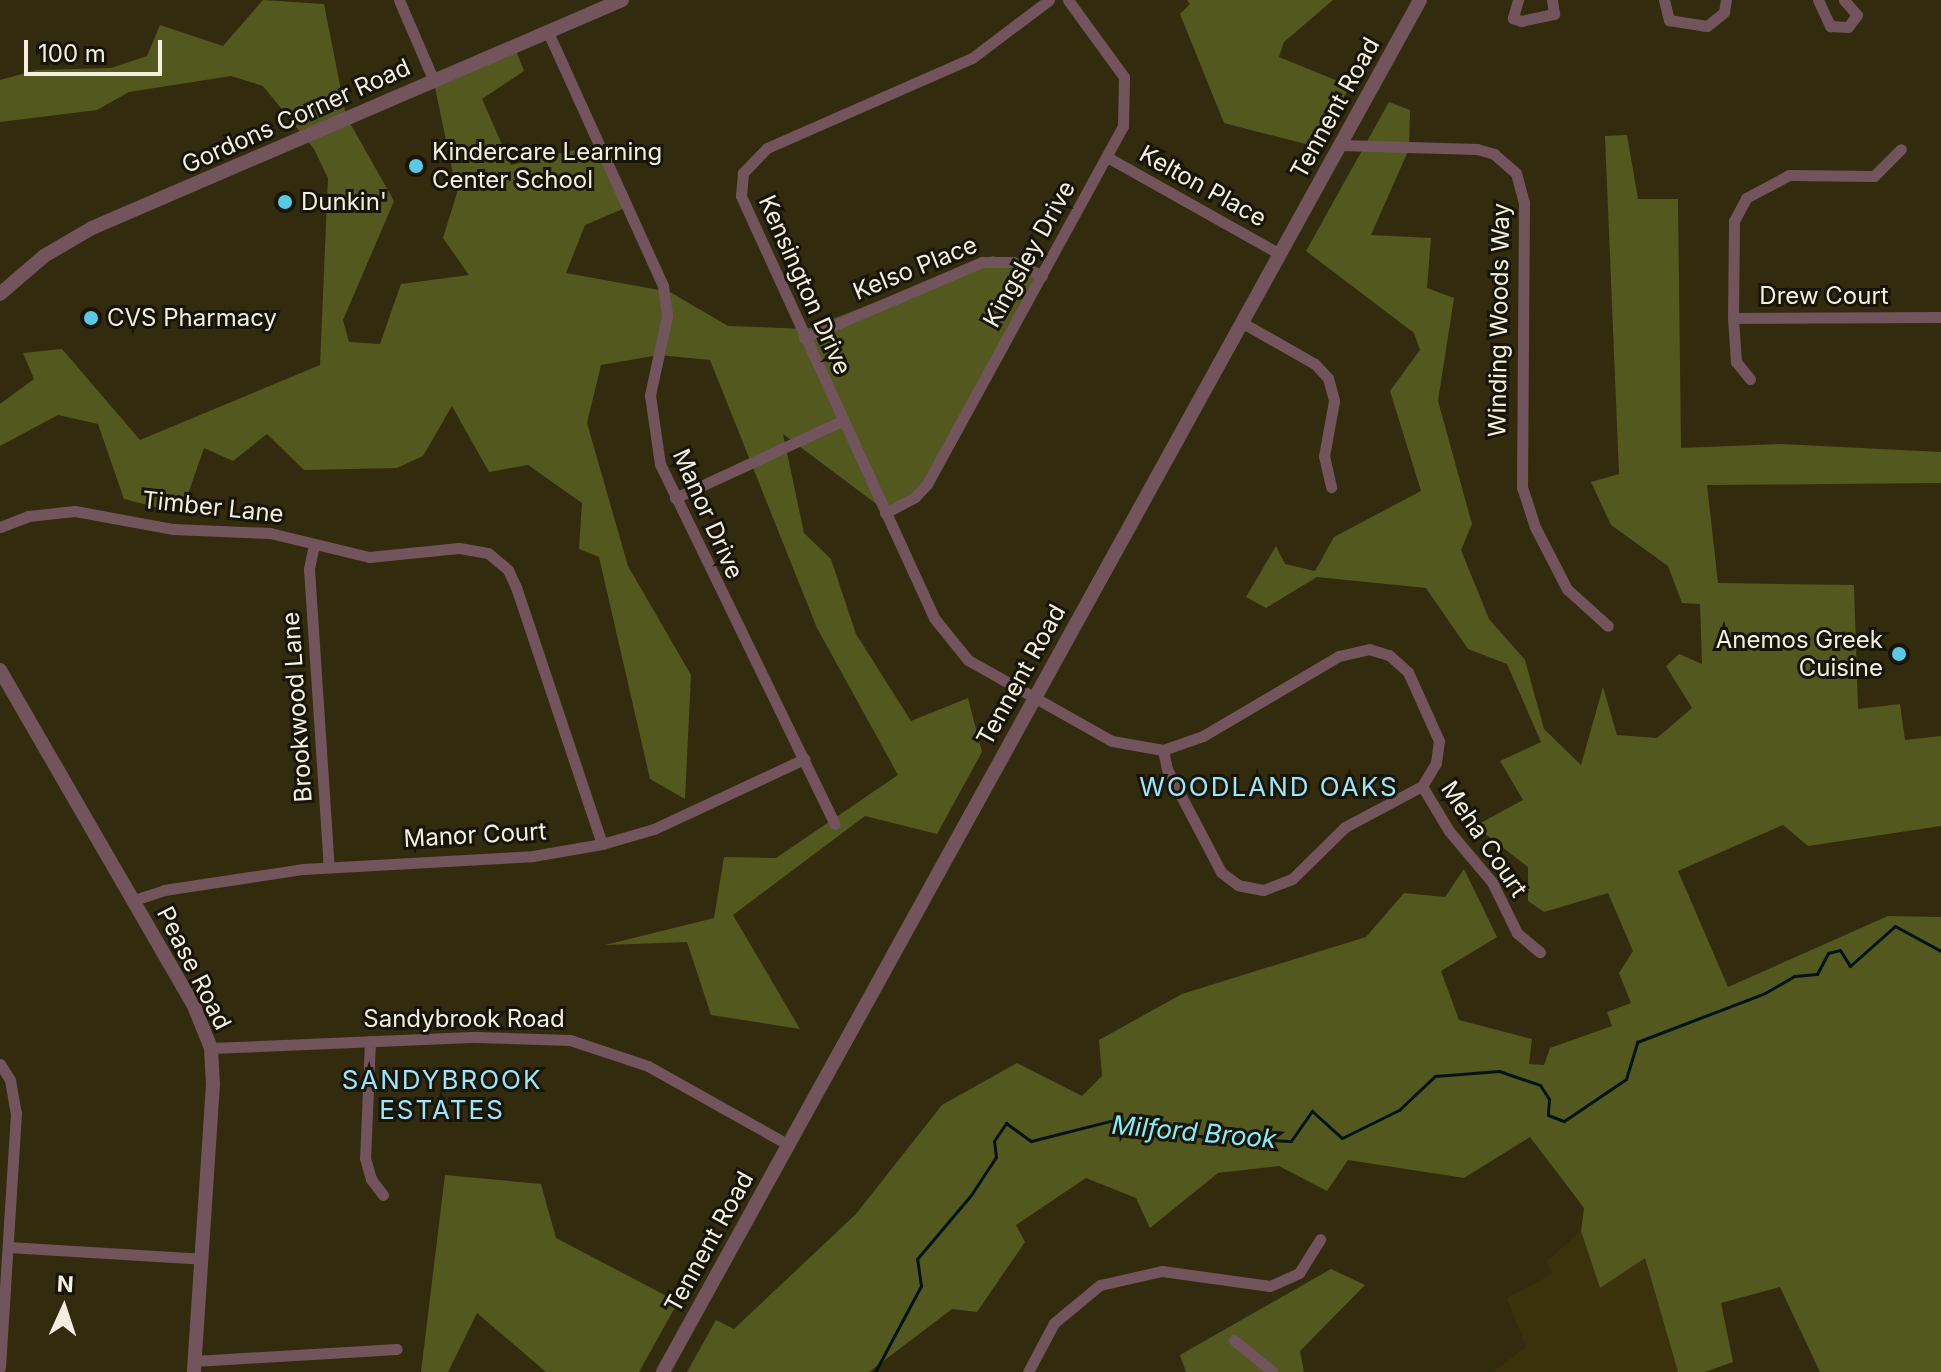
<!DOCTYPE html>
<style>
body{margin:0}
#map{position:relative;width:1941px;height:1372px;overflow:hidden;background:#332b0e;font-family:Inter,sans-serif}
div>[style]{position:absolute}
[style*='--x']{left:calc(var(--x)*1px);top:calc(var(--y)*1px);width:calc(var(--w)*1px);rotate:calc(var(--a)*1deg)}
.built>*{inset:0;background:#3b310b}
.green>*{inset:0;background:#53581f}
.stream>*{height:3px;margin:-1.5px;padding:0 1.5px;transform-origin:1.5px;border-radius:1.5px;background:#061214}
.minor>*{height:11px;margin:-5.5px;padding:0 5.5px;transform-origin:5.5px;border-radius:5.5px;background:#72545c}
.tertiary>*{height:14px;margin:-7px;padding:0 7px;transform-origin:7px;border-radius:7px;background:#72545c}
.dots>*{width:22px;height:22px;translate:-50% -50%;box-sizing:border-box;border:4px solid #171408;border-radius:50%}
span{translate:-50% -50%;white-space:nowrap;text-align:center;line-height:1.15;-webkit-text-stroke:6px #171408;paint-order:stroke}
.street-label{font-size:24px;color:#f4efde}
.poi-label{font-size:24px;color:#f4efde}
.left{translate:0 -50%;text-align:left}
.right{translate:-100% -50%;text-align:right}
.neighbourhood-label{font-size:26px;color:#9be6fd;letter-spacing:2px}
.water-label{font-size:26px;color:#85ecfa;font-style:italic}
.north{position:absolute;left:24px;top:1268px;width:80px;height:80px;-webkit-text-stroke:6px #171408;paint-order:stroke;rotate:3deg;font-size:22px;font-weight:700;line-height:32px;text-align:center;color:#f4efde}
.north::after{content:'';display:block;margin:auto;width:28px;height:36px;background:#f4efde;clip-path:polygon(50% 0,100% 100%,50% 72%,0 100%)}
.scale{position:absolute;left:24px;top:40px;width:138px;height:36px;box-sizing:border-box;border:4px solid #f4efde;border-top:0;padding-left:10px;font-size:24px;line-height:28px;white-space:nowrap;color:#f4efde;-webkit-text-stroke:6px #171408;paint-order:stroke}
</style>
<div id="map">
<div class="built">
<div style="clip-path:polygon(1581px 1231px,1600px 1288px,1644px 1257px,1678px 1372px,1493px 1372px,1526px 1347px,1507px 1298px,1552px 1274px,1547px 1261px)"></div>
</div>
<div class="green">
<div style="clip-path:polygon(263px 0,324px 4px,346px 116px,394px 201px,343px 320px,349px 342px,380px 344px,401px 284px,469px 275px,443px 238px,457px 193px,433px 78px,513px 43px,524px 71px,482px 99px,511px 165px,604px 143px,632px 205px,585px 225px,566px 273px,670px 292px,728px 326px,807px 329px,993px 256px,1046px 270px,913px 499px,887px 512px,783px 434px,804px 533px,831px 559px,856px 634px,911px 721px,968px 698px,982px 752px,937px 834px,865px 816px,733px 915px,800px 1029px,711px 1015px,687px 942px,605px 945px,714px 918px,724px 857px,776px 858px,898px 775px,817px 628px,710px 360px,659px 355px,601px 365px,587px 423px,628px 566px,691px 675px,685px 799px,650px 779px,599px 557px,579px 549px,582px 503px,528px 465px,489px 472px,452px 406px,423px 456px,397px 468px,304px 470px,267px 434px,233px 461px,204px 448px,188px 494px,163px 509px,124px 499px,98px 424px,58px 415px,0 446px,0 404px,34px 379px,23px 353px,62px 349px,140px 440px,320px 365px,328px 178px,314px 149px,263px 86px,231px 76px,129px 92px,97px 110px,0 122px,0 80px,37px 70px,111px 68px,147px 56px,160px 25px,223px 46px)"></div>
<div style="clip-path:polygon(1187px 0,1333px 0,1284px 42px,1279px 57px,1350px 86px,1317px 147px,1224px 123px,1180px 14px,1190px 4px)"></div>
<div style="clip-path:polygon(1389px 102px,1410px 110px,1409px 149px,1371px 235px,1431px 238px,1427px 288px,1454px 298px,1438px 401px,1472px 524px,1461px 550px,1489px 619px,1525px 660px,1544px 729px,1581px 765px,1603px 687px,1617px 735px,1657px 738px,1692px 708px,1666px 666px,1679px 654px,1702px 664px,1700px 604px,1682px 603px,1668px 566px,1611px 525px,1591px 482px,1619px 474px,1605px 136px,1627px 135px,1638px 199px,1678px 199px,1681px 448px,1781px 444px,1941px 452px,1941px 483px,1707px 485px,1718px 583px,1854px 585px,1858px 709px,1900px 704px,1905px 740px,1941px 736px,1941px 826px,1808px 846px,1783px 825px,1678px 871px,1728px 987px,1888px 916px,1941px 917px,1941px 1372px,1820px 1372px,1780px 1287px,1721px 1303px,1733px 1362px,1705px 1372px,1678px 1372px,1645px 1258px,1600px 1288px,1581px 1231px,1584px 1208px,1530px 1137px,1464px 1178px,1348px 1160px,1327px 1191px,1279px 1166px,1218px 1173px,1150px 1228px,1136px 1198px,1086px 1178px,1016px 1225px,1025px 1242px,977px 1312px,952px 1309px,869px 1372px,687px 1372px,716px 1320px,734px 1329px,856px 1214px,942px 1105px,1017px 1063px,1082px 1096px,1102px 1076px,1099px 1040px,1182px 994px,1366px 937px,1404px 893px,1445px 897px,1464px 869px,1497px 937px,1441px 971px,1459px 1020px,1532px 1039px,1529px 1064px,1544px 1065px,1550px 1048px,1612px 1026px,1607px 1012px,1631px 1003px,1619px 973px,1633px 951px,1608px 893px,1544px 912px,1528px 901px,1528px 867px,1475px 826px,1523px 800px,1500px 761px,1541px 742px,1507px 664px,1468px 649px,1426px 588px,1317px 577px,1266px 608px,1246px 597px,1276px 546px,1285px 564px,1315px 571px,1334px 537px,1421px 491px,1390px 391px,1420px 350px,1414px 333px,1306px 251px)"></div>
<div style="clip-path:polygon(445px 1175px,541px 1184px,556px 1238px,678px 1302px,639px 1372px,546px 1372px,477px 1313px,448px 1372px,421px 1372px)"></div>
<div style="clip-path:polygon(1331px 1269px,1365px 1285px,1300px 1351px,1304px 1372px,1186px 1372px,1180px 1355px)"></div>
</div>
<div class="stream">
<div style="--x:875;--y:1372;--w:98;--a:-61.9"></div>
<div style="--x:921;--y:1286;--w:27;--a:-98"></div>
<div style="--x:917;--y:1259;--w:84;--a:-49.8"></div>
<div style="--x:971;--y:1195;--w:45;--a:-56.7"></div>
<div style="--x:996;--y:1157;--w:16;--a:-97"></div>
<div style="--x:994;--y:1141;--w:22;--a:-56"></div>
<div style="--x:1006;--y:1123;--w:31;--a:36"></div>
<div style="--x:1031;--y:1141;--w:81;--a:-14.2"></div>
<div style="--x:1110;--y:1121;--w:97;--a:9.5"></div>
<div style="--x:1206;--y:1137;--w:85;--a:2.7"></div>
<div style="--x:1291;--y:1141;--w:37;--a:-55"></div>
<div style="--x:1312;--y:1111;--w:40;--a:42"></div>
<div style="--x:1342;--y:1138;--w:64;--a:-26.2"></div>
<div style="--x:1399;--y:1110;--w:50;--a:-43.4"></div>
<div style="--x:1435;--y:1076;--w:64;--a:-4.5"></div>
<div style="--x:1499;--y:1071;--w:43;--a:18.9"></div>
<div style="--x:1540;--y:1085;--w:17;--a:57"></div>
<div style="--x:1549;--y:1099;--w:16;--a:94"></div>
<div style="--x:1548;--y:1115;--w:17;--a:21"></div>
<div style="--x:1564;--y:1121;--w:75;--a:-34.1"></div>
<div style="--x:1626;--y:1079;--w:39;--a:-73"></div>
<div style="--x:1637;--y:1042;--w:137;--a:-20.9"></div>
<div style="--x:1765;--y:993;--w:34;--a:-30"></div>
<div style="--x:1794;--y:976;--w:23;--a:-5"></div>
<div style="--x:1817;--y:974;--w:24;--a:-62"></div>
<div style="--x:1828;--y:953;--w:12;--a:-14"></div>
<div style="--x:1840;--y:950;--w:19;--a:58"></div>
<div style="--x:1850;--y:966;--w:60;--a:-41.6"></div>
<div style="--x:1895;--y:926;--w:52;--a:28.5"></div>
</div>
<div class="minor">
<div style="--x:399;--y:0;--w:86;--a:66.7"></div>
<div style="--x:1049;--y:0;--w:96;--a:143"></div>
<div style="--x:972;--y:58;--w:224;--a:156.3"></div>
<div style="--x:767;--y:148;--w:35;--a:134"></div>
<div style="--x:743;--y:173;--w:23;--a:95"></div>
<div style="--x:741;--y:196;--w:464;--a:65.4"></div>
<div style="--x:934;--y:618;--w:54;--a:51"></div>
<div style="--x:968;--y:660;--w:165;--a:29.4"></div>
<div style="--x:1112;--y:741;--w:52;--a:10"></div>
<div style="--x:1163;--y:750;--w:42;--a:-19.3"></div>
<div style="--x:1203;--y:736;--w:158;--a:-30.5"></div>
<div style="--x:1339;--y:656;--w:31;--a:-13"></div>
<div style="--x:1369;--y:649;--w:21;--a:17"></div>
<div style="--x:1389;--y:655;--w:25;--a:42"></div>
<div style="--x:1408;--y:672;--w:76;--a:65.8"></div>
<div style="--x:1439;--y:741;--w:22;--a:98"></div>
<div style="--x:1436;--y:763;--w:27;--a:121"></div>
<div style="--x:1422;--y:786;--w:87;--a:152"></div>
<div style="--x:1345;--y:827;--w:74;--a:135.5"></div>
<div style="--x:1292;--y:879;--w:31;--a:159"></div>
<div style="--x:1263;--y:890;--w:25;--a:-169"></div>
<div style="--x:1238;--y:885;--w:21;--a:-143"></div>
<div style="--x:1221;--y:872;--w:116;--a:-117.7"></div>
<div style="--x:1167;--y:769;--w:19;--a:-102"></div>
<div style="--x:1518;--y:0;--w:19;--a:106"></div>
<div style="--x:1513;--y:18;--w:9;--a:21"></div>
<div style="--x:1521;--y:21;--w:34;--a:-12"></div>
<div style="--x:1554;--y:14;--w:14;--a:-98"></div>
<div style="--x:1664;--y:0;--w:21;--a:76"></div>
<div style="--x:1669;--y:20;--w:38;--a:9"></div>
<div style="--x:1707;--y:26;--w:22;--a:-39"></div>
<div style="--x:1724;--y:12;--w:12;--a:-81"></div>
<div style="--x:1818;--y:0;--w:29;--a:65"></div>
<div style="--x:1830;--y:26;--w:18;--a:3"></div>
<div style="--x:1848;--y:27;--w:15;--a:-53"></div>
<div style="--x:1857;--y:15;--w:20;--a:-131"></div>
<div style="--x:547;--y:30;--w:281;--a:65.6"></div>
<div style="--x:663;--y:286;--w:30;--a:82"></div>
<div style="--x:667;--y:316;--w:81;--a:102.1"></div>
<div style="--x:650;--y:395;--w:70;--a:81.8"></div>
<div style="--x:660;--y:464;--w:400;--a:64.1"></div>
<div style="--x:1340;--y:145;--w:137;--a:1.7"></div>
<div style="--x:1477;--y:149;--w:18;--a:16"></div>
<div style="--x:1494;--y:154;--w:29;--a:41"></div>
<div style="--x:1516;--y:173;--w:30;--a:75"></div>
<div style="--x:1524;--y:202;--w:285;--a:90.4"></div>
<div style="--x:1522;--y:487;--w:42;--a:72"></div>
<div style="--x:1535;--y:527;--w:70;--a:62.7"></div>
<div style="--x:1567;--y:589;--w:55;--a:42.1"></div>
<div style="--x:1107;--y:157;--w:196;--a:29.3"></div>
<div style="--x:1733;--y:318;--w:208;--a:-0.3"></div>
<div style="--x:1241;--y:322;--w:85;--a:29.6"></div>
<div style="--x:1315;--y:364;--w:19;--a:47"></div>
<div style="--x:1328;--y:378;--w:24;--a:75"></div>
<div style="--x:1334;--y:401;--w:56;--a:100.3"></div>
<div style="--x:1324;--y:456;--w:32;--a:77"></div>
<div style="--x:804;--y:338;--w:194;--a:-23.1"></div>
<div style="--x:982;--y:262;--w:31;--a:0"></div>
<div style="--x:1013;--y:262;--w:32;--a:26"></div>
<div style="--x:1750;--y:379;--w:22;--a:-129"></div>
<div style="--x:1736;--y:362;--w:44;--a:-93.9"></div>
<div style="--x:1733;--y:318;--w:97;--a:-89.4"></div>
<div style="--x:1734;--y:221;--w:26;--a:-62"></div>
<div style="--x:1746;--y:198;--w:49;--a:-28.1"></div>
<div style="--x:1789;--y:175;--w:85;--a:0.7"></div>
<div style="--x:1874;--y:176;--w:38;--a:-45"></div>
<div style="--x:675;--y:498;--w:184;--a:-24.8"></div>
<div style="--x:885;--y:513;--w:34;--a:-28"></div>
<div style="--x:915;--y:497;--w:18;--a:-47"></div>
<div style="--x:927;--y:484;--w:408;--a:-61.3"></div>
<div style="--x:1123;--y:126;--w:49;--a:-88.8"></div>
<div style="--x:1124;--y:77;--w:95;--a:-126"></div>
<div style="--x:0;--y:527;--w:30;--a:-21"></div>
<div style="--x:28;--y:516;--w:47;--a:-6.1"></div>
<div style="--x:75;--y:511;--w:100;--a:10.4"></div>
<div style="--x:173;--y:529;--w:97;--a:2.4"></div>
<div style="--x:270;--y:533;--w:102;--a:13.6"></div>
<div style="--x:369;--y:557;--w:90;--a:-5.7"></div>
<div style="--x:459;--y:548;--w:29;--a:10"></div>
<div style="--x:488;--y:553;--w:26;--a:40"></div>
<div style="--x:508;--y:570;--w:19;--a:65"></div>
<div style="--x:516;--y:587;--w:271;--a:71.5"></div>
<div style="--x:314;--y:545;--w:25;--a:102"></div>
<div style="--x:309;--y:569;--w:299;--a:86.2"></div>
<div style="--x:1422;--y:786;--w:52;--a:59"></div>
<div style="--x:1449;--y:831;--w:67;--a:49.9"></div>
<div style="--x:1492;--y:882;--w:57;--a:63.9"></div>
<div style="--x:1517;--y:933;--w:30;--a:40"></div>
<div style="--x:134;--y:900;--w:32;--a:-18"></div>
<div style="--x:164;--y:890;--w:141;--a:-8.6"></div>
<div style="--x:303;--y:869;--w:230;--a:-3.2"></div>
<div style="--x:533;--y:856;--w:70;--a:-9.9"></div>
<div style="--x:602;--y:844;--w:54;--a:-16.1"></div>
<div style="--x:654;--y:829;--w:166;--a:-25"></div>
<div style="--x:370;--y:1041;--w:117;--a:92.4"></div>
<div style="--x:365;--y:1158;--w:22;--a:74"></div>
<div style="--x:371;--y:1179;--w:20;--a:53"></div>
<div style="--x:211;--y:1048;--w:266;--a:-2.4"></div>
<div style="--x:477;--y:1037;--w:93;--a:1.8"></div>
<div style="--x:570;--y:1040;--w:82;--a:18.4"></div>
<div style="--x:648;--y:1066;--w:159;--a:29.3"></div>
<div style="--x:0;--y:1064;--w:19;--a:58"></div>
<div style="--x:10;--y:1080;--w:34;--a:80"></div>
<div style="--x:16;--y:1113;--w:255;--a:93.6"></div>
<div style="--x:8;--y:1247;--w:194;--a:3.5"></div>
<div style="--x:1234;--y:1340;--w:50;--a:39.4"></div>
<div style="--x:194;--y:1361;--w:203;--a:-3.4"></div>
<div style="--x:1028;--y:1372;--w:55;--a:-62"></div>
<div style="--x:1054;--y:1323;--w:60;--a:-39.6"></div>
<div style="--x:1100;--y:1285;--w:64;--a:-12.7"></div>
<div style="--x:1162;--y:1271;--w:109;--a:7.9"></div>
<div style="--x:1270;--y:1286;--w:32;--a:-24"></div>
<div style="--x:1299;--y:1273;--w:40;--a:-58"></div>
</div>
<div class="tertiary">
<div style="--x:0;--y:294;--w:58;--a:-40.8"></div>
<div style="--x:44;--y:256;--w:56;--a:-30.3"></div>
<div style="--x:92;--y:228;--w:577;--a:-23.28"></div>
<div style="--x:0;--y:670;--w:388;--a:60"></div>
<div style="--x:194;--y:1006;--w:45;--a:68"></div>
<div style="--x:211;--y:1048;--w:36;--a:87"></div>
<div style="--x:213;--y:1084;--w:289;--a:93.8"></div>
<div style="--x:663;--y:1372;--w:1567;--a:-61.11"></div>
</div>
<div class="dots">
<div style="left:416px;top:166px;background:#5ac8e6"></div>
<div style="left:285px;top:202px;background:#5ac8e6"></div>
<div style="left:91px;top:318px;background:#5ac8e6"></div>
<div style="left:1899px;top:654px;background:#5ac8e6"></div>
</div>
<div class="street-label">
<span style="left:1335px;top:108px;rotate:-61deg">Tennent Road</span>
<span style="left:296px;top:116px;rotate:-24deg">Gordons Corner Road</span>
<span style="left:1203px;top:186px;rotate:29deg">Kelton Place</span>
<span style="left:1029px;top:254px;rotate:-61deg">Kingsley Drive</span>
<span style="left:915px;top:268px;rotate:-22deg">Kelso Place</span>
<span style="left:805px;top:285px;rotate:66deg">Kensington Drive</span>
<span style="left:1824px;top:296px">Drew Court</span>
<span style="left:1499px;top:320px;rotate:-89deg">Winding Woods Way</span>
<span style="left:213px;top:507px;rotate:6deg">Timber Lane</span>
<span style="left:708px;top:514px;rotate:66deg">Manor Drive</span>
<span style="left:1021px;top:675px;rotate:-61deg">Tennent Road</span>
<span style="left:297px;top:707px;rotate:-94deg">Brookwood Lane</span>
<span style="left:475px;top:835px;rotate:-3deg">Manor Court</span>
<span style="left:1484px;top:839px;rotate:56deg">Meha Court</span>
<span style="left:194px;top:968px;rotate:63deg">Pease Road</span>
<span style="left:464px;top:1019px">Sandybrook Road</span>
<span style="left:709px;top:1242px;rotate:-61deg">Tennent Road</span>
</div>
<div class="poi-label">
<span class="left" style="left:432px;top:166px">Kindercare Learning<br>Center School</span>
<span class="left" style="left:301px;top:202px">Dunkin'</span>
<span class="left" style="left:107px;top:318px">CVS Pharmacy</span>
<span class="right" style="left:1883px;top:654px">Anemos Greek<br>Cuisine</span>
</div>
<div class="neighbourhood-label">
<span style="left:1269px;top:787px">WOODLAND OAKS</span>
<span style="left:442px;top:1095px">SANDYBROOK<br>ESTATES</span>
</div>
<div class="water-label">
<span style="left:1194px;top:1132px;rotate:5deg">Milford Brook</span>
</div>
<div class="north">N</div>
<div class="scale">100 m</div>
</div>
